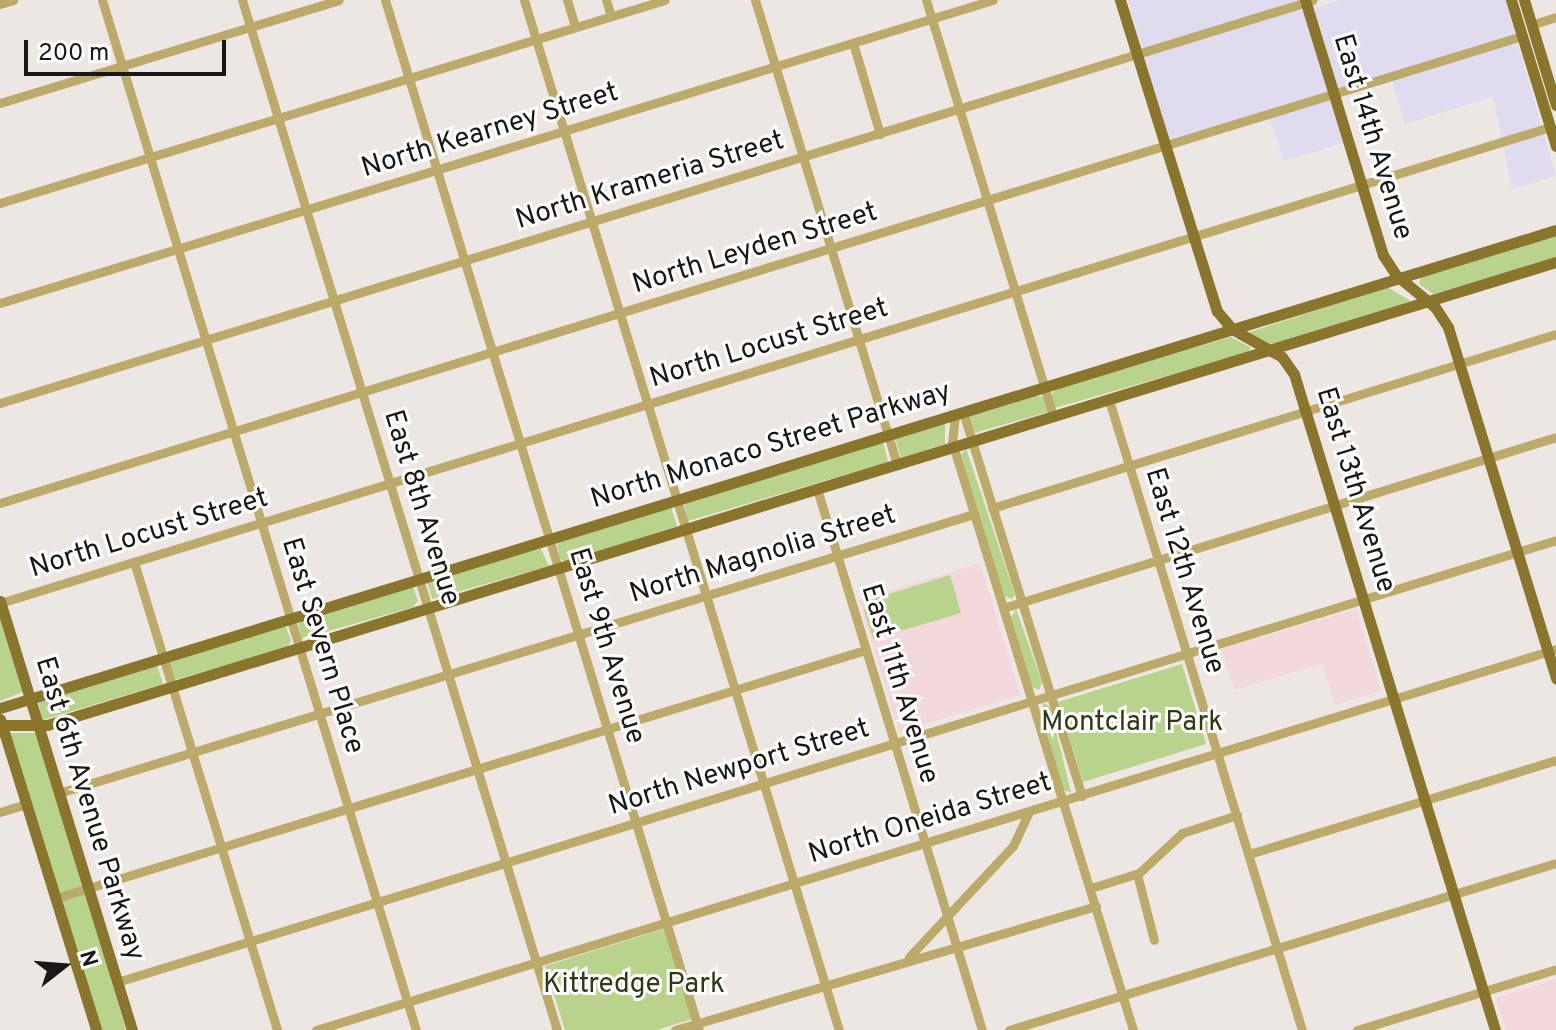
<!DOCTYPE html>
<style>
body{margin:0}
#map{position:relative;width:1556px;height:1030px;overflow:hidden;background:#ede7e3;font-family:Overpass,sans-serif}
div>[style]{position:absolute}
[style*='--x']{left:calc(var(--x)*1px);top:calc(var(--y)*1px);width:calc(var(--w)*1px);rotate:calc(var(--a)*1deg)}
.commercial>*{inset:0;background:#e1dbf0}
.education>*{inset:0;background:#f2d7db}
.green>*{inset:0;background:#b8d38c}
.minor>*{height:9px;margin:-4.5px;padding:0 4.5px;transform-origin:4.5px;border-radius:4.5px;background:#bcaa6b}
.major>*{height:11px;margin:-5.5px;padding:0 5.5px;transform-origin:5.5px;border-radius:5.5px;background:#89752b}
span{translate:-50% -50%;white-space:nowrap;text-align:center;line-height:1.15;-webkit-text-stroke:6px #fff;paint-order:stroke}
.street-label{font-size:28px;color:#1a1816}
.park-label{font-size:28px;color:#2d3a13}
.north{position:absolute;left:24px;top:926px;width:80px;height:80px;-webkit-text-stroke:6px #fff;paint-order:stroke;rotate:73deg;font-size:22px;font-weight:700;line-height:32px;text-align:center;color:#1a1816}
.north::after{content:'';display:block;margin:auto;width:28px;height:36px;background:#1a1816;clip-path:polygon(50% 0,100% 100%,50% 72%,0 100%)}
.scale{position:absolute;left:24px;top:40px;width:202px;height:36px;box-sizing:border-box;border:4px solid #1a1816;border-top:0;padding-left:10px;font-size:24px;line-height:28px;white-space:nowrap;color:#1a1816;-webkit-text-stroke:6px #fff;paint-order:stroke}
</style>
<div id="map">
<div class="commercial">
<div style="clip-path:polygon(1128px 0,1298px 0,1302px 12px,1340px 0,1505px 0,1556px 176px,1512px 189px,1493px 97px,1405px 124px,1392px 81px,1330px 99px,1343px 143px,1284px 161px,1270px 120px,1169px 139px)"></div>
</div>
<div class="education">
<div style="clip-path:polygon(980px 563px,1020px 695px,899px 732px,859px 600px)"></div>
<div style="clip-path:polygon(1356px 609px,1381px 691px,1335px 705px,1322px 664px,1234px 690px,1222px 649px)"></div>
<div style="clip-path:polygon(1556px 979px,1556px 1030px,1506px 1030px,1496px 998px)"></div>
</div>
<div class="green">
<div style="clip-path:polygon(1556px 234px,1556px 258px,1433px 294px,1419px 284px,1421px 277px)"></div>
<div style="clip-path:polygon(1387px 287px,1411px 301px,1268px 345px,1247px 333px)"></div>
<div style="clip-path:polygon(1231px 337px,1250px 347px,1249px 352px,1055px 408px,1051px 395px,1057px 388px)"></div>
<div style="clip-path:polygon(1035px 395px,1043px 397px,1048px 412px,974px 433px,969px 416px)"></div>
<div style="clip-path:polygon(945px 423px,945px 444px,901px 458px,895px 438px)"></div>
<div style="clip-path:polygon(883px 442px,888px 462px,688px 521px,684px 503px)"></div>
<div style="clip-path:polygon(966px 448px,1015px 595px,1012px 599px,1004px 596px,976px 504px,961px 455px)"></div>
<div style="clip-path:polygon(671px 507px,677px 526px,564px 562px,560px 558px,557px 542px)"></div>
<div style="clip-path:polygon(540px 547px,549px 566px,432px 599px,427px 581px)"></div>
<div style="clip-path:polygon(950px 575px,961px 613px,873px 639px,864px 610px,870px 600px)"></div>
<div style="clip-path:polygon(413px 587px,418px 601px,413px 607px,301px 639px,298px 621px)"></div>
<div style="clip-path:polygon(1016px 609px,1042px 682px,1039px 690px,1032px 687px,1011px 617px)"></div>
<div style="clip-path:polygon(0 615px,23px 692px,0 701px)"></div>
<div style="clip-path:polygon(285px 625px,291px 640px,288px 647px,174px 680px,169px 662px)"></div>
<div style="clip-path:polygon(1182px 664px,1206px 744px,1083px 782px,1058px 702px)"></div>
<div style="clip-path:polygon(157px 665px,163px 684px,42px 720px,38px 700px)"></div>
<div style="clip-path:polygon(1044px 703px,1050px 707px,1071px 792px,1063px 790px,1040px 711px)"></div>
<div style="clip-path:polygon(9px 733px,37px 733px,126px 1030px,100px 1030px)"></div>
<div style="clip-path:polygon(664px 929px,692px 1019px,657px 1030px,565px 1030px,545px 966px)"></div>
</div>
<div class="minor">
<div style="--x:102;--y:0;--w:1077;--a:73.05"></div>
<div style="--x:242;--y:0;--w:1077;--a:73"></div>
<div style="--x:385;--y:0;--w:1077;--a:73.05"></div>
<div style="--x:524;--y:0;--w:1077;--a:73"></div>
<div style="--x:567;--y:0;--w:28;--a:73"></div>
<div style="--x:606;--y:0;--w:17;--a:73"></div>
<div style="--x:755;--y:0;--w:486;--a:73"></div>
<div style="--x:926;--y:0;--w:435;--a:73"></div>
<div style="--x:0;--y:4;--w:14;--a:-17"></div>
<div style="--x:1531;--y:25;--w:26;--a:-18"></div>
<div style="--x:853;--y:43;--w:95;--a:73.5"></div>
<div style="--x:0;--y:103;--w:354;--a:-16.9"></div>
<div style="--x:0;--y:203;--w:695;--a:-16.98"></div>
<div style="--x:0;--y:303;--w:1038;--a:-16.97"></div>
<div style="--x:1109;--y:400;--w:659;--a:72.97"></div>
<div style="--x:0;--y:403;--w:1373;--a:-17.06"></div>
<div style="--x:963;--y:412;--w:402;--a:72.8"></div>
<div style="--x:955;--y:415;--w:27;--a:96"></div>
<div style="--x:952;--y:442;--w:615;--a:72.89"></div>
<div style="--x:817;--y:489;--w:566;--a:73.04"></div>
<div style="--x:0;--y:503;--w:1592;--a:-17.06"></div>
<div style="--x:992;--y:508;--w:590;--a:-17.15"></div>
<div style="--x:134;--y:562;--w:489;--a:73"></div>
<div style="--x:0;--y:603;--w:1621;--a:-17.07"></div>
<div style="--x:1003;--y:608;--w:579;--a:-17.18"></div>
<div style="--x:59;--y:793;--w:957;--a:-16.96"></div>
<div style="--x:0;--y:812;--w:27;--a:-17"></div>
<div style="--x:1249;--y:854;--w:321;--a:-17"></div>
<div style="--x:1137;--y:874;--w:68;--a:75.6"></div>
<div style="--x:1091;--y:888;--w:50;--a:-17.4"></div>
<div style="--x:1139;--y:873;--w:59;--a:-42.9"></div>
<div style="--x:1182;--y:833;--w:58;--a:-18.1"></div>
<div style="--x:56;--y:898;--w:846;--a:-17.04"></div>
<div style="--x:909;--y:957;--w:152;--a:-46.9"></div>
<div style="--x:1013;--y:846;--w:38;--a:-65"></div>
<div style="--x:117;--y:982;--w:1505;--a:-17.07"></div>
<div style="--x:316;--y:1030;--w:1297;--a:-17.08"></div>
<div style="--x:675;--y:1030;--w:439;--a:-16.4"></div>
<div style="--x:1009;--y:1030;--w:572;--a:-16.98"></div>
<div style="--x:1357;--y:1030;--w:208;--a:-17"></div>
</div>
<div class="major">
<div style="--x:1120;--y:0;--w:326;--a:72.7"></div>
<div style="--x:1217;--y:311;--w:23;--a:50"></div>
<div style="--x:1232;--y:329;--w:57;--a:29.2"></div>
<div style="--x:1282;--y:357;--w:21;--a:55"></div>
<div style="--x:1294;--y:374;--w:686;--a:72.96"></div>
<div style="--x:1305;--y:0;--w:267;--a:73"></div>
<div style="--x:1383;--y:255;--w:24;--a:57"></div>
<div style="--x:1396;--y:275;--w:50;--a:39.4"></div>
<div style="--x:1435;--y:307;--w:24;--a:57"></div>
<div style="--x:1448;--y:327;--w:368;--a:72.9"></div>
<div style="--x:1511;--y:0;--w:153;--a:72.9"></div>
<div style="--x:1524;--y:0;--w:110;--a:73.1"></div>
<div style="--x:0;--y:601;--w:449;--a:72.9"></div>
<div style="--x:0;--y:708;--w:1628;--a:-17.08"></div>
<div style="--x:0;--y:719;--w:325;--a:72.8"></div>
<div style="--x:0;--y:725;--w:47;--a:0"></div>
<div style="--x:47;--y:725;--w:1578;--a:-17.06"></div>
</div>
<div class="street-label">
<span style="left:490px;top:131px;rotate:-17deg">North Kearney Street</span>
<span style="left:1372px;top:137px;rotate:73deg">East 14th Avenue</span>
<span style="left:650px;top:181px;rotate:-17deg">North Krameria Street</span>
<span style="left:755px;top:249px;rotate:-17deg">North Leyden Street</span>
<span style="left:769px;top:344px;rotate:-17deg">North Locust Street</span>
<span style="left:771px;top:446px;rotate:-17deg">North Monaco Street Parkway</span>
<span style="left:1355px;top:490px;rotate:73deg">East 13th Avenue</span>
<span style="left:421px;top:508px;rotate:73deg">East 8th Avenue</span>
<span style="left:149px;top:534px;rotate:-17deg">North Locust Street</span>
<span style="left:763px;top:555px;rotate:-17deg">North Magnolia Street</span>
<span style="left:1184px;top:571px;rotate:73deg">East 12th Avenue</span>
<span style="left:322px;top:646px;rotate:73deg">East Severn Place</span>
<span style="left:606px;top:646px;rotate:73deg">East 9th Avenue</span>
<span style="left:899px;top:684px;rotate:73deg">East 11th Avenue</span>
<span style="left:739px;top:768px;rotate:-17deg">North Newport Street</span>
<span style="left:89px;top:809px;rotate:73deg">East 6th Avenue Parkway</span>
<span style="left:930px;top:819px;rotate:-17deg">North Oneida Street</span>
</div>
<div class="park-label">
<span style="left:1132px;top:723px">Montclair Park</span>
<span style="left:634px;top:985px">Kittredge Park</span>
</div>
<div class="north">N</div>
<div class="scale">200 m</div>
</div>
